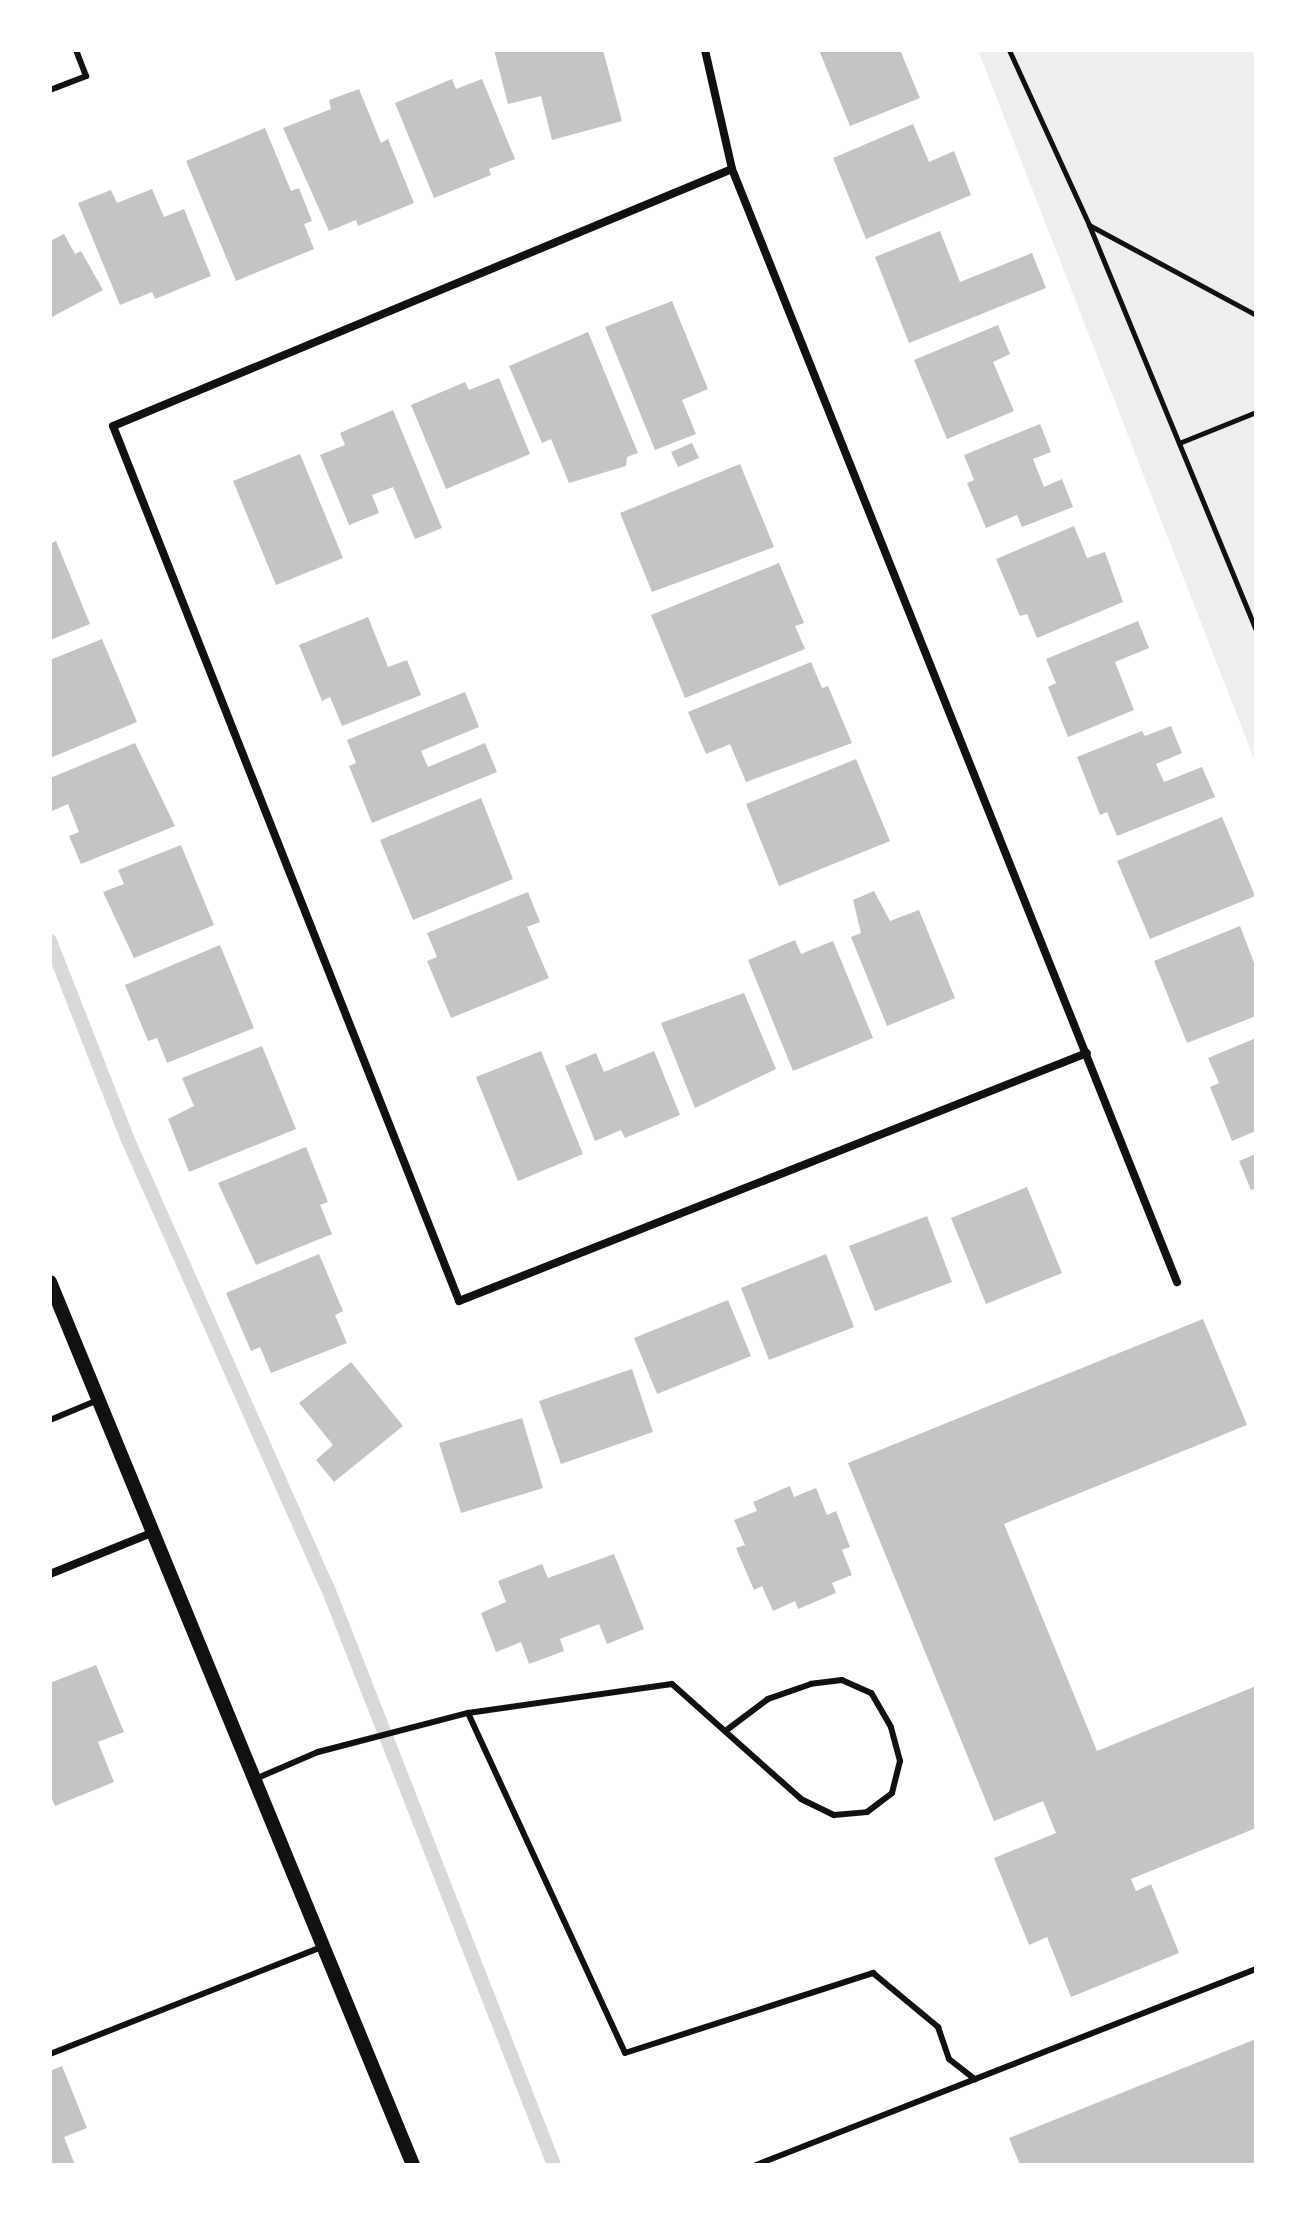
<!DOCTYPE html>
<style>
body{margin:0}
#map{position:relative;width:1306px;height:2215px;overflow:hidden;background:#fff;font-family:"PT Serif",serif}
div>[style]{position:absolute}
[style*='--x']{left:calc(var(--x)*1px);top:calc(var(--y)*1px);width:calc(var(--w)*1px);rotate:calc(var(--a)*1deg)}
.green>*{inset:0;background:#eee}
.stream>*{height:14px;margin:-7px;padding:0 7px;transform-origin:7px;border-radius:7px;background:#d9d9d9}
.building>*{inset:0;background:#c4c4c4}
.path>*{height:5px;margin:-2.5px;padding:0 2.5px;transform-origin:2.5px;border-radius:2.5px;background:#111}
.service>*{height:6px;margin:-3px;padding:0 3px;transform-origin:3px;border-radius:3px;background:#111}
.minor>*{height:8px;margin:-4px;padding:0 4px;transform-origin:4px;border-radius:4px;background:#111}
.tertiary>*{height:14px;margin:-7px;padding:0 7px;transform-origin:7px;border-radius:7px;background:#111}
span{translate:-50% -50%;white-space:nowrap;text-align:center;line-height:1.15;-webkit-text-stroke:8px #fff;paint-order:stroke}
.frame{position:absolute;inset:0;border:52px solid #fff;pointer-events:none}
</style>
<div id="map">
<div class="green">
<div style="clip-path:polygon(978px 50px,1256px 50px,1256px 764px)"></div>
</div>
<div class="stream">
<div style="--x:50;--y:941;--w:214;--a:68.6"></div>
<div style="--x:128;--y:1140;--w:488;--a:66"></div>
<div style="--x:327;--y:1586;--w:622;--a:68.59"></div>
</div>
<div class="building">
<div style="clip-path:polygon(494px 50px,603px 50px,622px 121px,552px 140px,541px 96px,508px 104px)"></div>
<div style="clip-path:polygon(819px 50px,900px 50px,920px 98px,850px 126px)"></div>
<div style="clip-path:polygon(452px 79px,456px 89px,482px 79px,515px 159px,489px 169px,491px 175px,434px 198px,395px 103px)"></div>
<div style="clip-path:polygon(359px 89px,381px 143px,388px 139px,414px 203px,358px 226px,356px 220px,329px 231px,283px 128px,331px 109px,329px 100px)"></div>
<div style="clip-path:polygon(913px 124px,929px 162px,954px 151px,971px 195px,866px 239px,833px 158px)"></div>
<div style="clip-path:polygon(265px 128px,291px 191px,299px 188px,312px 221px,304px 224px,314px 249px,236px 281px,186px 161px)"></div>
<div style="clip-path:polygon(152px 189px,164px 217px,184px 209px,211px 276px,155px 299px,152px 292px,120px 305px,78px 203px,111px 190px,117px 203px)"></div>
<div style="clip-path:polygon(940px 231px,960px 282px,1032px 253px,1046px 288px,909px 343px,875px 257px)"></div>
<div style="clip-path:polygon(64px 234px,75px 254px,81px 251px,103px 290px,50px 318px,50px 241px)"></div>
<div style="clip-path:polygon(672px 301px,708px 389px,682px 400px,696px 434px,655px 450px,605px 327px)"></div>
<div style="clip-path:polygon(998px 325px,1010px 354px,993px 362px,1014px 411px,947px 439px,914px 360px)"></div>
<div style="clip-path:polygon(588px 332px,638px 453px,627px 457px,626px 466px,569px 483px,551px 439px,542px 443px,509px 366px)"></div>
<div style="clip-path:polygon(499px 378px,530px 454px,446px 489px,411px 405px,465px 382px,469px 390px)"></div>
<div style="clip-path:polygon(393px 410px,442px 528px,415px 539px,393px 487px,372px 495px,379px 513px,349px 525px,320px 455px,345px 445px,340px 433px)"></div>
<div style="clip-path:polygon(1040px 424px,1051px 452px,1033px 459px,1044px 487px,1062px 479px,1073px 507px,1022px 527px,1017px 515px,986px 528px,967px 483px,974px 480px,964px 455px)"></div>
<div style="clip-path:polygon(692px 443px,699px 458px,678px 467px,671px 452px)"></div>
<div style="clip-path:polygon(300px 454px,343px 558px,276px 585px,233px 481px)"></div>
<div style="clip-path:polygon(740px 464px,774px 547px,652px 592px,620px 513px)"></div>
<div style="clip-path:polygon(1074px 526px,1087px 558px,1105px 552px,1123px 602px,1037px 638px,1027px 614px,1020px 616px,996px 559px)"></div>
<div style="clip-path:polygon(56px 541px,90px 624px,50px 640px,50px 544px)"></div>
<div style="clip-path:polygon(779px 563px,804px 623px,795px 626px,805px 649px,685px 698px,651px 615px)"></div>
<div style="clip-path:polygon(368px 617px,388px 667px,407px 660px,421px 695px,342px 726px,330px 697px,322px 701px,299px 645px)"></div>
<div style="clip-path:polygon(1138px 621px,1149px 648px,1115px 662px,1134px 710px,1068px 737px,1048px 687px,1056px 683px,1046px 659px)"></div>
<div style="clip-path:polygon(102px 639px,137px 722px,50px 758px,50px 660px)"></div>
<div style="clip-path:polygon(811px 662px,822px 688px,828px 686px,852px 743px,746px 782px,730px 744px,706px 754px,688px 712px)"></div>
<div style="clip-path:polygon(465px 692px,479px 727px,421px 751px,428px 767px,485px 743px,497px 772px,372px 823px,349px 766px,356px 763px,347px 740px)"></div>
<div style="clip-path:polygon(1171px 726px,1182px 753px,1156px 764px,1164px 782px,1202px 767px,1215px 797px,1117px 836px,1107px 812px,1100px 815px,1077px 757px,1142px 731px,1145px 736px)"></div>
<div style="clip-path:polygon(135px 743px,175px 826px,81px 864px,69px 836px,79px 832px,68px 804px,50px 812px,50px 778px)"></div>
<div style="clip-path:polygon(856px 759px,890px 841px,779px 886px,746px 804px)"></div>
<div style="clip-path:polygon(481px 798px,513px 879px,413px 920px,380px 840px)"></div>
<div style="clip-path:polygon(1222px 817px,1255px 896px,1150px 939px,1117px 861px)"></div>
<div style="clip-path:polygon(181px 845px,214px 925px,134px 958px,103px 892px,124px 884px,118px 870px)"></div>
<div style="clip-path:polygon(874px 891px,890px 921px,919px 910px,955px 998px,887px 1026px,851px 937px,861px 933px,853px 900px)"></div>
<div style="clip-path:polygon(528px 892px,540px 922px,527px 927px,549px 978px,451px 1018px,427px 961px,437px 957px,427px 933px)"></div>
<div style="clip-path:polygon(1240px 926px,1256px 968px,1256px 1016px,1187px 1043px,1154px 961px)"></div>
<div style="clip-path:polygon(795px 940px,801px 954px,833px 941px,873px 1038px,793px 1071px,748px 960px)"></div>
<div style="clip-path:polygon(220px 945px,254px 1028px,167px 1063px,157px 1038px,148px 1041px,125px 985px)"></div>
<div style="clip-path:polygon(744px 993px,776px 1069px,695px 1108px,661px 1023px)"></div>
<div style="clip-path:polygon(1256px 1038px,1256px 1131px,1232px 1141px,1210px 1087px,1219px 1083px,1208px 1058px)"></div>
<div style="clip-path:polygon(262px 1046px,296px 1129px,189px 1172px,168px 1119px,194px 1106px,182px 1078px)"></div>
<div style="clip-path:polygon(541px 1051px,583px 1154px,518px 1181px,476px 1077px)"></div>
<div style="clip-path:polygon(654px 1051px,680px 1115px,625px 1138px,621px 1130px,595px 1141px,565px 1066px,596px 1053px,604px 1072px)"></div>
<div style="clip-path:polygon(306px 1147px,328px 1202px,320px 1205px,332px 1234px,256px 1265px,218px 1183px)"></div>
<div style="clip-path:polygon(1256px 1154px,1256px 1188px,1251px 1190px,1239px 1161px)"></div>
<div style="clip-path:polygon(1027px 1187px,1062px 1273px,986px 1304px,951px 1218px)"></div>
<div style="clip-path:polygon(927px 1216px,952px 1282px,875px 1311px,849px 1246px)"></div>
<div style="clip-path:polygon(319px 1254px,343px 1311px,335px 1315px,347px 1343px,271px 1373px,260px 1347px,251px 1351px,226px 1293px)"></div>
<div style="clip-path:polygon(826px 1254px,854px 1327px,769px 1360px,741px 1288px)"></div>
<div style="clip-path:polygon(728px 1300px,751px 1356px,657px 1394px,634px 1338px)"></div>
<div style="clip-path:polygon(1203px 1319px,1247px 1425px,1004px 1524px,1097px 1751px,1256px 1686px,1256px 1828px,1131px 1879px,1136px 1891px,1151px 1884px,1179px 1953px,1071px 1997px,1047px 1937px,1029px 1945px,994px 1858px,1056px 1833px,1043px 1801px,994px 1821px,848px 1463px)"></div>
<div style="clip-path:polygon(351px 1362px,403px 1426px,334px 1482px,316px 1460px,333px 1445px,299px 1403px)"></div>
<div style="clip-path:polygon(632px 1369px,653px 1432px,561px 1464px,539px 1401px)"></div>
<div style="clip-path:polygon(522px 1418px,543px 1488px,461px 1513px,439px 1443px)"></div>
<div style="clip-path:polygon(790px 1486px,794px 1497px,816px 1488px,827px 1515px,836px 1511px,850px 1547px,842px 1550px,852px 1575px,832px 1583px,836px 1593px,798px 1609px,795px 1601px,773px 1611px,762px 1586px,754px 1590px,736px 1548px,745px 1545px,734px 1520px,757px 1511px,753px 1502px)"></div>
<div style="clip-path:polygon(614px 1554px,644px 1629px,607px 1644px,599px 1624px,560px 1639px,564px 1651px,529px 1664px,521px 1642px,496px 1652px,481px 1613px,506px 1602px,498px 1581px,542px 1564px,548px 1578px)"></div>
<div style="clip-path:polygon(96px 1665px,124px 1732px,98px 1742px,114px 1782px,55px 1806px,50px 1794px,50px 1683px)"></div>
<div style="clip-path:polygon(1256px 2039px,1256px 2165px,1020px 2165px,1009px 2138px)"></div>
<div style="clip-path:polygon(62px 2066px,87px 2128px,64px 2137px,75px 2165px,50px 2165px,50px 2071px)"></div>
</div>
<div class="path">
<div style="--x:1009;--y:50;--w:192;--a:65.4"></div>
<div style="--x:1089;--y:225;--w:190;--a:28.3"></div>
<div style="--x:1089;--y:225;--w:438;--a:67.6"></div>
<div style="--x:1179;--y:443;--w:83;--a:-21.9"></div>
</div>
<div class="service">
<div style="--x:50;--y:90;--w:39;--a:-21"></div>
<div style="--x:86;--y:76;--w:28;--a:-111"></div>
<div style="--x:50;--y:1420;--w:52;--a:-22.6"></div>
<div style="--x:468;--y:1713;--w:374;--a:65.2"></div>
<div style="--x:625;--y:2053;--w:261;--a:-17.9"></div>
<div style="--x:873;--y:1973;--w:85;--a:39.7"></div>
<div style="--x:938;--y:2027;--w:34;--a:71"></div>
<div style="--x:949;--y:2059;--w:33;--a:38"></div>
<div style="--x:255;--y:1779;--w:69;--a:-23.2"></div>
<div style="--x:318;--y:1752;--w:155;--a:-14.6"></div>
<div style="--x:468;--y:1713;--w:206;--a:-8.1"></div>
<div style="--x:672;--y:1684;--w:173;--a:41.7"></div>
<div style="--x:801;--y:1799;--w:37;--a:26"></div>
<div style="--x:834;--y:1815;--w:33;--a:-5"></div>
<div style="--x:867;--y:1812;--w:31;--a:-37"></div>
<div style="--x:892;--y:1793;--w:33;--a:-76"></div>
<div style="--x:900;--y:1761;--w:35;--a:-105"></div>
<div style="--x:891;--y:1727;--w:39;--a:-120"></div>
<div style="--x:871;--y:1693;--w:32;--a:-156"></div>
<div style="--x:842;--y:1680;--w:31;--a:173"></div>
<div style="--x:811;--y:1684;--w:46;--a:160.8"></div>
<div style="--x:768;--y:1699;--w:50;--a:143.1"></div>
<div style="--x:50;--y:2054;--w:291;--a:-21.5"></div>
<div style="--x:756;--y:2165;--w:537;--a:-21.41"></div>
</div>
<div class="minor">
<div style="--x:705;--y:50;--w:122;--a:77.2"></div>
<div style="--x:732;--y:169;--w:1199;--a:68.21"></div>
<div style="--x:732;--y:169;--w:670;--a:157.45"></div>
<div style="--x:113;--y:426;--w:941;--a:68.42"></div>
<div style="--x:459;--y:1301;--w:675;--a:-21.55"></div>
<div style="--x:50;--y:1574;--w:112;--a:-22"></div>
</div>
<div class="tertiary">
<div style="--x:50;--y:1282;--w:955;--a:67.65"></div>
</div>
<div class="frame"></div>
</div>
